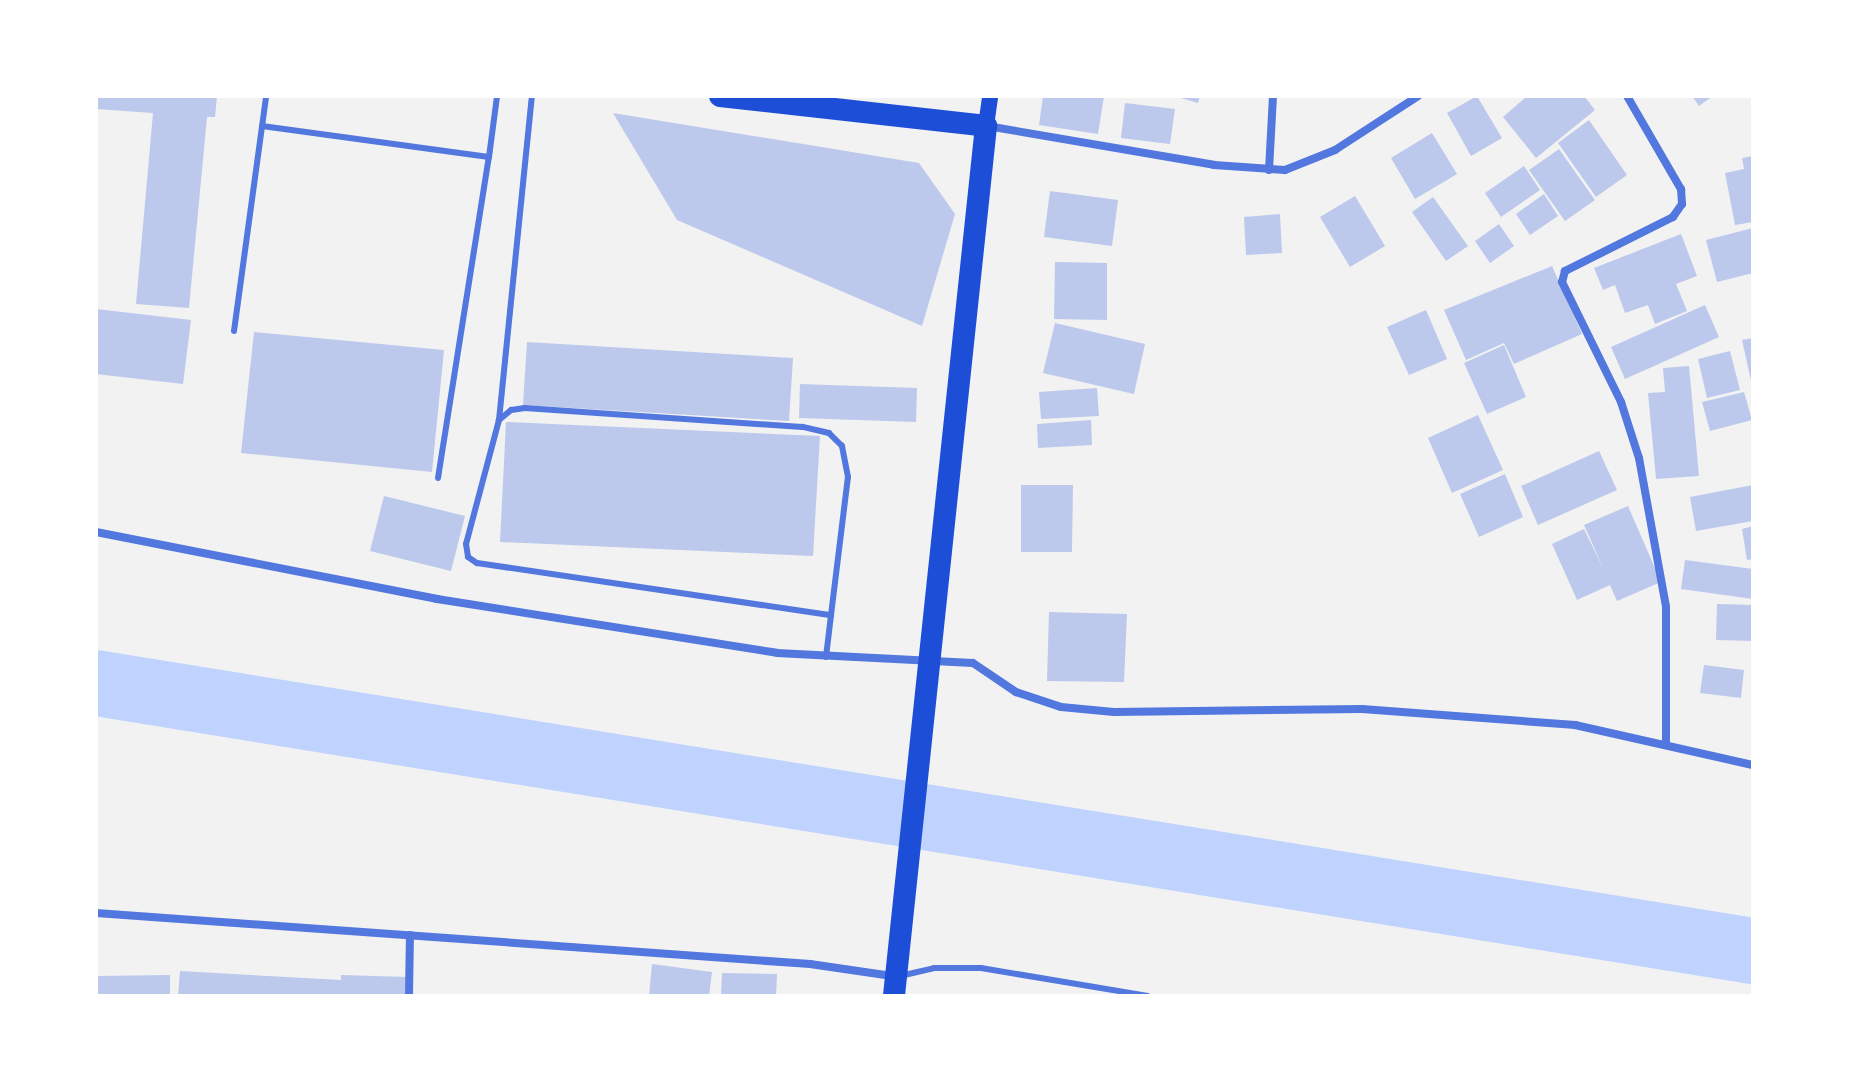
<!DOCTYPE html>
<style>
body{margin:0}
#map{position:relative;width:1849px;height:1092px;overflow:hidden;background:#f2f2f2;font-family:Signika,sans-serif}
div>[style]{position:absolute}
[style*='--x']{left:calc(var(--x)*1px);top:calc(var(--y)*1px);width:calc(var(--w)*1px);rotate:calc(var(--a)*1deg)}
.river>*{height:66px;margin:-33px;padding:0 33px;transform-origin:33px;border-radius:33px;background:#bfd3fe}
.building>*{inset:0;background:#bdc9ec}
.service>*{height:6px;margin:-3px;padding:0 3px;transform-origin:3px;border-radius:3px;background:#5277de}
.minor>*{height:8px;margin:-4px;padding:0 4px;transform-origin:4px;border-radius:4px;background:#5277de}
.secondary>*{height:16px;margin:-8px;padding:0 8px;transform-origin:8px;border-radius:8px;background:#1d4ed8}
.trunk>*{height:22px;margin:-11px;padding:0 11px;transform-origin:11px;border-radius:11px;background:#1d4ed8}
span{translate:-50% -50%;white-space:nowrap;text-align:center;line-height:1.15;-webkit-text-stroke:6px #fff;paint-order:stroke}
.frame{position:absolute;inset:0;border:98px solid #fff;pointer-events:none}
</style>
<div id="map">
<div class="river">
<div style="--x:96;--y:683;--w:1679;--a:9.19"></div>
</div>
<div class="building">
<div style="clip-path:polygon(96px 96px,217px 96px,215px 117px,207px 117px,189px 308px,136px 304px,153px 113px,96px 109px)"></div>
<div style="clip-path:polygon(1043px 96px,1104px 96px,1098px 134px,1039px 125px)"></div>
<div style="clip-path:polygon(1174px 96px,1200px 96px,1198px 103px)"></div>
<div style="clip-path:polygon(1477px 96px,1502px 138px,1471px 156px,1447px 113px)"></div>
<div style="clip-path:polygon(1584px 96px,1595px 110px,1536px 158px,1503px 117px,1527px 96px)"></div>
<div style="clip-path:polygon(1692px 96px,1713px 96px,1699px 106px)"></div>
<div style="clip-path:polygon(1125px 103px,1175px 109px,1170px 144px,1121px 138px)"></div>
<div style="clip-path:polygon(613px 113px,919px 163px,955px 214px,922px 326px,677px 220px)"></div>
<div style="clip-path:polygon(1589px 120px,1627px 175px,1596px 197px,1558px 143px)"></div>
<div style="clip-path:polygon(1432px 133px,1457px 174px,1415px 199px,1391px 158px)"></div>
<div style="clip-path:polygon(1559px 149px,1595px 200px,1565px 221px,1529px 170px)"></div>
<div style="clip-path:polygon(1753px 156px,1753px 222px,1735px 225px,1725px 173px,1744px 169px,1742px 158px)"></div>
<div style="clip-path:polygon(1524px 166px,1540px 190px,1501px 217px,1485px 193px)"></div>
<div style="clip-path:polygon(1050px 191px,1118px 200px,1112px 246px,1044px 237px)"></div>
<div style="clip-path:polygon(1544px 194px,1558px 216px,1530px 235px,1516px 214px)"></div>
<div style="clip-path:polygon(1355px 196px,1385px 246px,1350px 267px,1320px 217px)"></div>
<div style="clip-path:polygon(1433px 197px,1468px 246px,1446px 261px,1412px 212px)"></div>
<div style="clip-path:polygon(1280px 214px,1282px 253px,1246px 255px,1244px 217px)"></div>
<div style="clip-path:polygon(1499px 224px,1514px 246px,1490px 263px,1475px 241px)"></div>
<div style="clip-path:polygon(1753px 228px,1753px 273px,1717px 282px,1706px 240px)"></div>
<div style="clip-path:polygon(1681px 234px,1697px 276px,1676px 284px,1687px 311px,1655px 324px,1648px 305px,1625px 313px,1615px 285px,1603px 290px,1594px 268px)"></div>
<div style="clip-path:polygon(1055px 262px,1107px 263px,1107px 320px,1054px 319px)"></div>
<div style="clip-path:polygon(1552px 266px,1582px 334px,1514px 364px,1504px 343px,1466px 360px,1444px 310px)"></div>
<div style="clip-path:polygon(1705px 305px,1719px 337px,1625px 379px,1611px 347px)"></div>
<div style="clip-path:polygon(96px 309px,191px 320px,183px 384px,96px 374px)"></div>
<div style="clip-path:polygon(1426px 310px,1447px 359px,1409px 375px,1387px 327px)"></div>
<div style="clip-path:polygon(1055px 323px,1145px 344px,1134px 394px,1043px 373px)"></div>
<div style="clip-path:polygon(254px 332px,444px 350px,432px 472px,241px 453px)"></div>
<div style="clip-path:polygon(1753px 338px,1753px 385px,1752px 385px,1742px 340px)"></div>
<div style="clip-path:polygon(527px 342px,793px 358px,789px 421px,523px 405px)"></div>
<div style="clip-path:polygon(1504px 345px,1526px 397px,1487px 414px,1464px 363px)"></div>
<div style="clip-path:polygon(1730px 351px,1740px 390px,1707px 398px,1698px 359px)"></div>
<div style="clip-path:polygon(1689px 366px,1699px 476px,1656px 479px,1648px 393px,1665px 392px,1663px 368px)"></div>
<div style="clip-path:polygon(800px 384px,917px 388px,916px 422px,799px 418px)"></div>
<div style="clip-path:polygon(1097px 388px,1099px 416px,1041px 419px,1039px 392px)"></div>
<div style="clip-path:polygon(1744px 392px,1752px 420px,1710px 431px,1702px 402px)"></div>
<div style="clip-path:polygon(1478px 415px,1503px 470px,1452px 493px,1428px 438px)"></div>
<div style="clip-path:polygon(1091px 420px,1092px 445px,1038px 448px,1037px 424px)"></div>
<div style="clip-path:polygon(506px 422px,820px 436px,813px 556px,500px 542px)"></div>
<div style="clip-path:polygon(1599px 451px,1617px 490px,1538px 525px,1521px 486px)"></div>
<div style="clip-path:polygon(1505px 474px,1523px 517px,1479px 537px,1460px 494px)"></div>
<div style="clip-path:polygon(1021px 485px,1073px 485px,1072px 552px,1021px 552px)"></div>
<div style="clip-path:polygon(1753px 485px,1753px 521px,1696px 531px,1690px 497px)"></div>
<div style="clip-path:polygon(384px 496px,465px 516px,451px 571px,370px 551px)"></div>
<div style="clip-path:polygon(1628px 506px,1661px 582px,1617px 601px,1610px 585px,1577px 600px,1552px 544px,1584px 529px,1604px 570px,1584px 525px)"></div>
<div style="clip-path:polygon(1753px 526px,1753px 559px,1747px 560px,1742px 529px)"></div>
<div style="clip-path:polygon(1685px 560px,1753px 569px,1753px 599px,1681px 589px)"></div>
<div style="clip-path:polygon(1717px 604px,1753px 605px,1753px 641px,1716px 640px)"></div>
<div style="clip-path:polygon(1049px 612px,1127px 614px,1124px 682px,1047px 681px)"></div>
<div style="clip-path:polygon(1704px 665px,1744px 670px,1741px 698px,1700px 693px)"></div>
<div style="clip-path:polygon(652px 964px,712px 972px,709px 996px,649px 996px)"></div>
<div style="clip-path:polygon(180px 971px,341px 980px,341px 975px,408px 977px,406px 996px,178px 996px)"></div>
<div style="clip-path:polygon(722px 973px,777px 974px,776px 996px,721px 996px)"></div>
<div style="clip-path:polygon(170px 975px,170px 996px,96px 996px,96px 976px)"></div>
</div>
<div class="service">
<div style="--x:262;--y:126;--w:229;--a:7.8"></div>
<div style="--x:489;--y:157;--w:62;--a:-82.5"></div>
<div style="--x:234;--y:331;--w:237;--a:-82.2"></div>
<div style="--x:499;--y:420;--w:326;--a:-84.2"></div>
<div style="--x:438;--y:478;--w:325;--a:-81"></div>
<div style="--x:826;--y:657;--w:42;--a:-83.2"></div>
<div style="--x:831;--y:615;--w:139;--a:-83"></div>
<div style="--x:848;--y:477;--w:32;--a:-101"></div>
<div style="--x:842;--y:446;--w:18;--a:-135"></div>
<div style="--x:829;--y:433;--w:28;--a:-167"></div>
<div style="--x:802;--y:427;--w:278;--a:-176.1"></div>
<div style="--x:525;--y:408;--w:14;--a:172"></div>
<div style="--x:511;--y:410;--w:16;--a:140"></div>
<div style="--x:499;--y:420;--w:128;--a:104.9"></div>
<div style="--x:466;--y:544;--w:13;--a:81"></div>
<div style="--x:468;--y:557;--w:11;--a:34"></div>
<div style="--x:477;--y:563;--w:358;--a:8.4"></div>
<div style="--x:900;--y:976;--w:35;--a:-13"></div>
<div style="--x:934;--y:968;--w:47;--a:0"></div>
<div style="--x:981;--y:968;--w:169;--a:9.5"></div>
</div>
<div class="minor">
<div style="--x:1627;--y:96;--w:108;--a:59.9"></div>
<div style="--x:1681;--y:189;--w:15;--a:86"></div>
<div style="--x:1682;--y:204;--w:16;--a:125"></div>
<div style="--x:1673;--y:217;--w:121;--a:153.4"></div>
<div style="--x:1565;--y:271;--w:11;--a:105"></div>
<div style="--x:1562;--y:282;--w:134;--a:63.8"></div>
<div style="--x:1621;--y:402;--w:59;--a:72.2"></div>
<div style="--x:1639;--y:458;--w:151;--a:79.7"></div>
<div style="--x:1666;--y:607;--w:136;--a:90"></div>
<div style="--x:987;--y:126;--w:230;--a:9.7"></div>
<div style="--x:1214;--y:165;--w:71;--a:4"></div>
<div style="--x:1285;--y:170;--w:54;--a:-21.8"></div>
<div style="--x:1335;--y:150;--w:99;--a:-33"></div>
<div style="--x:1269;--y:170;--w:74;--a:-86.9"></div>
<div style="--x:96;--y:532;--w:348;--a:11.1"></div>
<div style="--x:437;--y:599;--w:344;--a:9"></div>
<div style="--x:777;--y:653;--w:196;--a:2.9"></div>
<div style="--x:973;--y:663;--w:52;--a:34"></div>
<div style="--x:1016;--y:692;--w:47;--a:18.4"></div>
<div style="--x:1061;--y:707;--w:53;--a:5.4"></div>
<div style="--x:1114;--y:712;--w:248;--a:-0.7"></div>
<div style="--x:1362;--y:709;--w:214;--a:4.3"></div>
<div style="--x:1575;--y:725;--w:182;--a:12.7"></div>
<div style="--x:96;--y:913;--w:716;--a:4.09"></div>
<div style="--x:810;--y:964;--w:83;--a:8.3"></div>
<div style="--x:409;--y:996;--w:61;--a:-89.1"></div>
</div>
<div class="secondary">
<div style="--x:986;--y:126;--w:30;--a:-82"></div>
</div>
<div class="trunk">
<div style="--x:720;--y:96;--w:268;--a:6.4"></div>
<div style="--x:986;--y:126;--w:875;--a:96.04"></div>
</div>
<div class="frame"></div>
</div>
